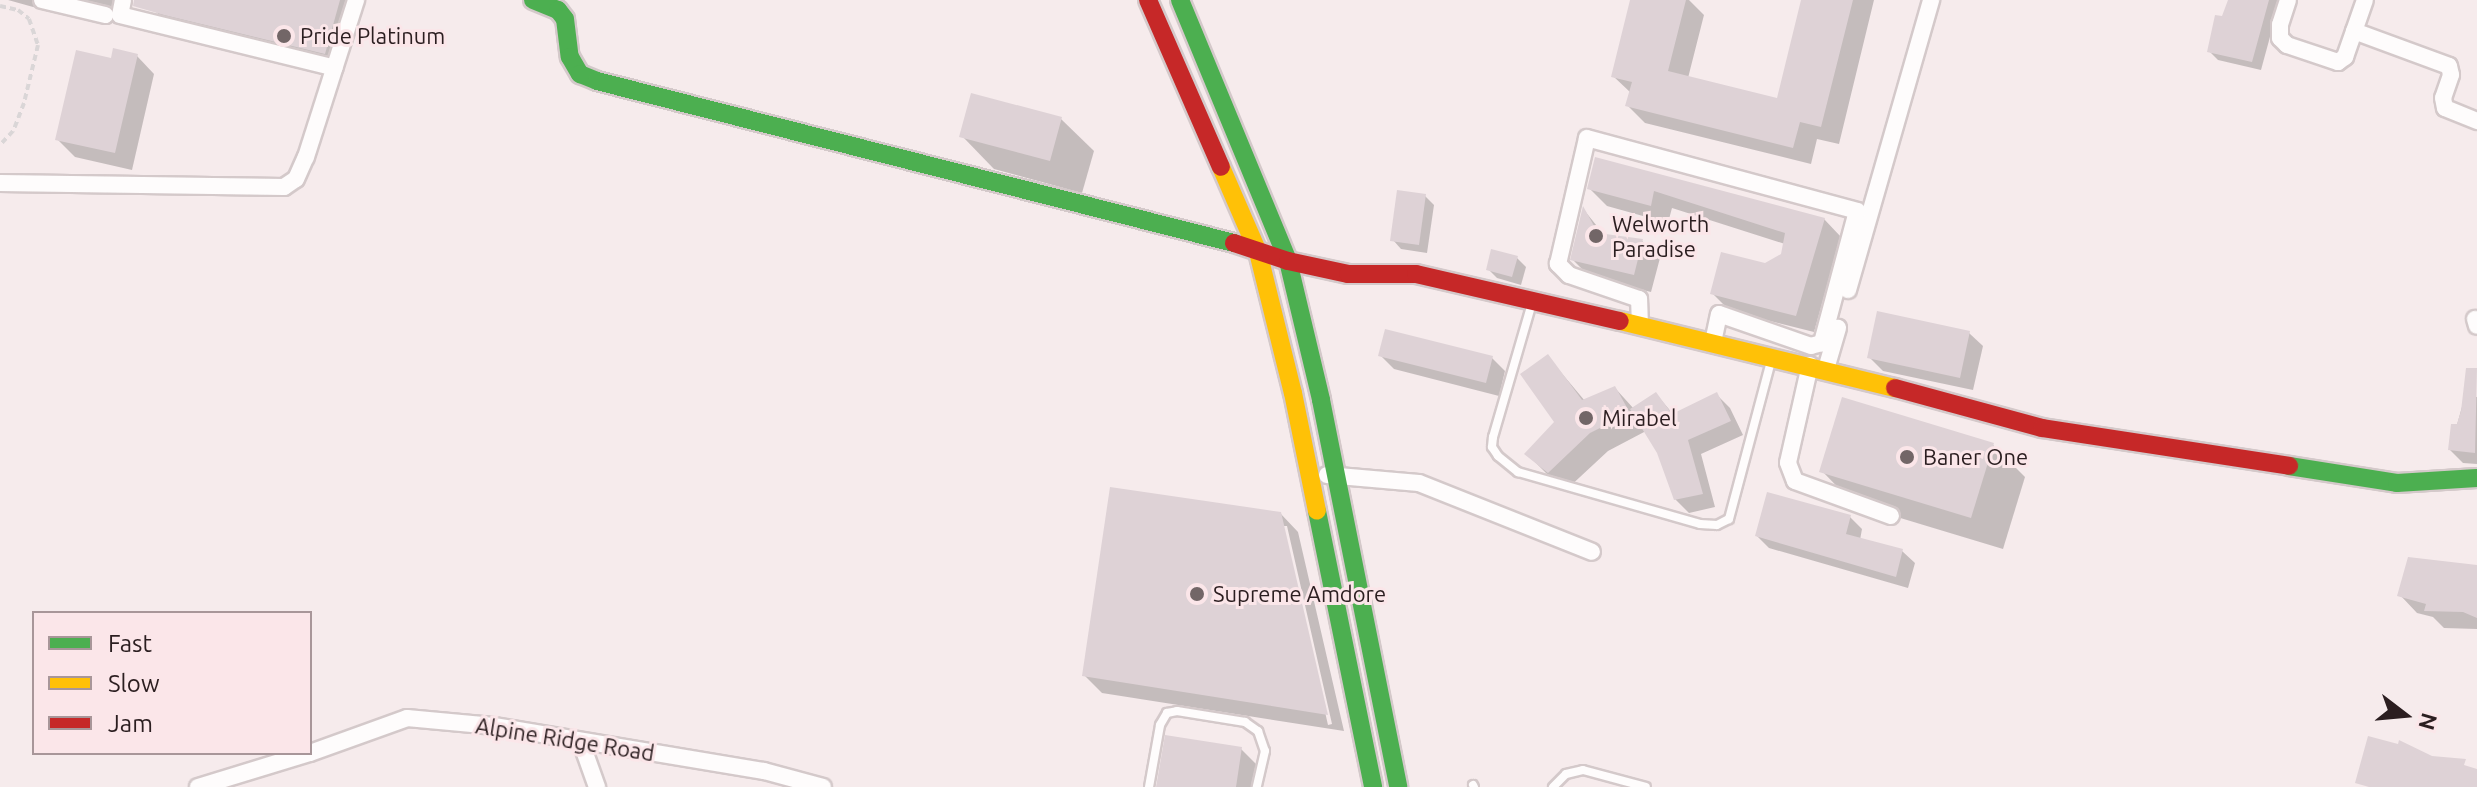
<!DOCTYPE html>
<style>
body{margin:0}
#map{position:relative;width:2477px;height:787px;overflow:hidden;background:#f6ebec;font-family:Ubuntu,sans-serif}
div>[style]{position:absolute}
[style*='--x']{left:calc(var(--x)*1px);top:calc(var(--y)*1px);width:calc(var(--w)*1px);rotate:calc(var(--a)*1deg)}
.shadow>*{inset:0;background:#0003}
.building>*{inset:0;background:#ded2d6}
.path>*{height:4px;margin-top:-2px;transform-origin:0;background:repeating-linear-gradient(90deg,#dad6d7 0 6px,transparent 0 10px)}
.roads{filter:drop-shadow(2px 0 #d4c9ca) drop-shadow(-2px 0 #d4c9ca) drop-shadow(0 2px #d4c9ca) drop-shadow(0 -2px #d4c9ca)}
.lane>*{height:8px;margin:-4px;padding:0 4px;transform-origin:4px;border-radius:4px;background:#fefcfc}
.street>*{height:16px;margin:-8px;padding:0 8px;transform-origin:8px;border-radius:8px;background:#fefcfc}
.fast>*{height:18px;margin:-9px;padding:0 9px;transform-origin:9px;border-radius:9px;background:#4caf50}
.slow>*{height:18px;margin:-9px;padding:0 9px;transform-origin:9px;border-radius:9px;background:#ffc107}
.jam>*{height:18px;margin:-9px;padding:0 9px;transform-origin:9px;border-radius:9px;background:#c62828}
.dots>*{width:22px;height:22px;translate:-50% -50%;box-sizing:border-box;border:4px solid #fbe6e9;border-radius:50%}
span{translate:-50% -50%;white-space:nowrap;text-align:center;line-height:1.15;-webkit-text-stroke:6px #fbe6e9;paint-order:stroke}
.poi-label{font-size:22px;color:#2b1e20}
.left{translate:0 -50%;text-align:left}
.street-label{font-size:22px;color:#2b1e20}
.legend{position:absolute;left:32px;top:611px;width:280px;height:144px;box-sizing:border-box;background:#fbe6e9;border:2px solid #a89699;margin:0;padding:10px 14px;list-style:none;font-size:24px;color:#2b1e20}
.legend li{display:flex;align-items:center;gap:16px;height:40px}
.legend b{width:40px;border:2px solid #a89699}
.north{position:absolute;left:2365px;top:675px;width:80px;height:80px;-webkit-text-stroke:6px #fbe6e9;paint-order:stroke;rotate:106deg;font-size:22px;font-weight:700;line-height:32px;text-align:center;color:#2b1e20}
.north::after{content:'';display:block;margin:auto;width:28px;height:36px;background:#2b1e20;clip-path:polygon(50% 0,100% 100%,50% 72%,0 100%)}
</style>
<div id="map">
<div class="shadow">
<div style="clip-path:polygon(8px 0,115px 0,111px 17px,62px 6px,51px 12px)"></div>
<div style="clip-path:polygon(158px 0,357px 0,362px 5px,342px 71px,173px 28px,155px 11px)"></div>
<div style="clip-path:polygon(1632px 0,1689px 0,1704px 15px,1688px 78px,1778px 100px,1803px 0,1874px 0,1839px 144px,1817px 139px,1811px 164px,1645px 123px,1628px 106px,1631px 93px,1613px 76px)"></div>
<div style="clip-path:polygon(2230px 0,2280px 0,2261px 70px,2218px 60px,2209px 51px)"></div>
<div style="clip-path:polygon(137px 56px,154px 74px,132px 170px,75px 157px,57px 139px,113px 60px)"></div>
<div style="clip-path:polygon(1061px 119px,1094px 151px,1082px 193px,994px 169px,962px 136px)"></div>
<div style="clip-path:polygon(1597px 159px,1824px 219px,1841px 237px,1814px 332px,1730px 311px,1713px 294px,1782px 256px,1785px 244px,1672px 208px,1668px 223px,1607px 206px,1589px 188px)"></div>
<div style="clip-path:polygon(1425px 196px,1434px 205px,1427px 253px,1401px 249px,1393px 240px)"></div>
<div style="clip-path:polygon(1584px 210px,1605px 236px,1642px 241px,1660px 258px,1651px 292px,1590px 277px,1572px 259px)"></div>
<div style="clip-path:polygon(1517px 258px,1526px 267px,1521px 285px,1497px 278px,1488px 269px)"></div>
<div style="clip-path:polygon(1969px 333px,1983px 346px,1973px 390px,1883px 371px,1869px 357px)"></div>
<div style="clip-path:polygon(1380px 355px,1492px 358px,1505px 371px,1499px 396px,1394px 369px)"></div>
<div style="clip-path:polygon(1548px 357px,1585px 401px,1615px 388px,1634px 409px,1656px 394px,1674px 415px,1716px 394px,1730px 408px,1743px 435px,1701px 454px,1715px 507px,1689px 513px,1675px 499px,1658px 452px,1646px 431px,1608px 451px,1566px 490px,1562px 489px,1527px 454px,1557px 423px)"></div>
<div style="clip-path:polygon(2465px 396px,2477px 397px,2477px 464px,2463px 463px,2450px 450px)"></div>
<div style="clip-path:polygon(1993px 445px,2025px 477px,2003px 549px,1854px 504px,1822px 471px)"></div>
<div style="clip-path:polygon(evenodd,1280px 513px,1298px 532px,1344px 731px,1102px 693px,1084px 675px,1280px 513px,1283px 526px,1287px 526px,1332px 724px,1328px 725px,1283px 526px)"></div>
<div style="clip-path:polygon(1850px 517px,1862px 529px,1860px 540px,1902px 551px,1915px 563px,1908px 588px,1769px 548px,1757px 536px)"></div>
<div style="clip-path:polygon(2477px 568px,2477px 629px,2444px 628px,2433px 617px,2417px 613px,2400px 595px)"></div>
<div style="clip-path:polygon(1241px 749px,1259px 767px,1256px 787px,1158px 787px)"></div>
</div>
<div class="building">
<div style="clip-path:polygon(134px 0,340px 0,325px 54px,164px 15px,133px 6px)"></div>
<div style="clip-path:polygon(1630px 0,1686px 0,1668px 71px,1777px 98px,1801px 0,1853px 0,1821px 127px,1800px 122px,1793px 148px,1625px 106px,1632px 82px,1611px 77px)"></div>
<div style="clip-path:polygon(2228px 0,2269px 0,2252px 62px,2207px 52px,2215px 15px,2222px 16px)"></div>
<div style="clip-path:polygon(113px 48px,138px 54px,115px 153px,55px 140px,76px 50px,111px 58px)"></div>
<div style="clip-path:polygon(971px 93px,1062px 117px,1050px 161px,959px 137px)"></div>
<div style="clip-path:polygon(1595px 157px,1825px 218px,1796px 316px,1710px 294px,1721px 252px,1765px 263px,1781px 254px,1785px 233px,1654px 191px,1651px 206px,1587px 189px)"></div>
<div style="clip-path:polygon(1397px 190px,1426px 194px,1419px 245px,1390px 241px)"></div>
<div style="clip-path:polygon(1583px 206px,1598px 233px,1643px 239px,1634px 275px,1570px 260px)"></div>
<div style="clip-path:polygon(1491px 249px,1518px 256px,1512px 277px,1486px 270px)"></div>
<div style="clip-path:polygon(1877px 311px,1970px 331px,1960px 378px,1867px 358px)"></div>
<div style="clip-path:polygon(1385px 329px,1493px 356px,1486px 383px,1378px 356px)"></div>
<div style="clip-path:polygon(1548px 354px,1582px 400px,1615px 386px,1630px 413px,1590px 433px,1548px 473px,1524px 454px,1554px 422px,1520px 374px)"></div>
<div style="clip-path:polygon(2466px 368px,2477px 368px,2475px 453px,2448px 450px,2451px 424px,2457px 424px,2461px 411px)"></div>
<div style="clip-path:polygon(1656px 392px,1672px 414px,1717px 392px,1731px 421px,1688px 440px,1703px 494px,1674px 500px,1657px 453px,1630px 409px)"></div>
<div style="clip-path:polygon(1842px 397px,1994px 443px,1971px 518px,1819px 472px)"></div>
<div style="clip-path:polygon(1110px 487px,1281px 512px,1328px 715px,1082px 676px)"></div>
<div style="clip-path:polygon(1767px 492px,1851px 515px,1846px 534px,1903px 549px,1896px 577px,1755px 536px)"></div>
<div style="clip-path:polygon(2408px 557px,2477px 565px,2477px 618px,2463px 612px,2424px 611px,2426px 604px,2397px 596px)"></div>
<div style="clip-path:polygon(1165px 735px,1242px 747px,1236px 787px,1156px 787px)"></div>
<div style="clip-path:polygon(2368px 736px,2398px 744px,2399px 740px,2432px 756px,2466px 759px,2464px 765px,2477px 769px,2477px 787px,2369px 787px,2355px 783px)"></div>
</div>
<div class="path">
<div style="--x:0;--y:6;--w:18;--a:13"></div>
<div style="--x:18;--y:10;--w:14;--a:39"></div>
<div style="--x:29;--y:19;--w:28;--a:71"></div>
<div style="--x:38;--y:45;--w:60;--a:103.6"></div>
<div style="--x:24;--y:103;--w:30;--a:111"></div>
<div style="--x:13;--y:131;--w:19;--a:133"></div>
</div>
<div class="roads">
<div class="lane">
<div style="--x:1532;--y:303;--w:140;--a:106.2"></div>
<div style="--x:1493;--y:437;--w:10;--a:96"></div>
<div style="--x:1492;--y:447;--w:11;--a:56"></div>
<div style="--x:1498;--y:456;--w:26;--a:39"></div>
<div style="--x:1518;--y:472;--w:189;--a:15.9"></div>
<div style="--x:1700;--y:524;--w:17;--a:3"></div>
<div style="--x:1717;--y:525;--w:13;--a:-27"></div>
<div style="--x:1729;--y:519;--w:168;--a:-75.1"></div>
<div style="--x:1473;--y:785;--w:2;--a:63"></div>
<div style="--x:1149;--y:787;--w:63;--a:-79.9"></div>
<div style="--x:1160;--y:725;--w:14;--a:-60"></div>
<div style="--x:1167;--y:713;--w:10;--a:-11"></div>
<div style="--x:1177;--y:711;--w:69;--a:9.2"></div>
<div style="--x:1245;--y:722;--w:16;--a:35"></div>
<div style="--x:1258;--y:731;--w:21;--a:71"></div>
<div style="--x:1265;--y:751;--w:37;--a:103"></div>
<div style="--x:1553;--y:787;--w:18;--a:-45"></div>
<div style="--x:1566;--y:774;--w:17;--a:-13"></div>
<div style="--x:1583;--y:770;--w:65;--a:15.1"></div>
</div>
<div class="street">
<div style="--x:42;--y:0;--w:65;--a:13.4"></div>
<div style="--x:123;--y:0;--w:15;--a:101"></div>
<div style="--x:120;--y:15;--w:221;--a:13.8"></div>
<div style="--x:2288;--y:0;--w:26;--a:108"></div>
<div style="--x:2280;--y:25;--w:13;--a:90"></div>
<div style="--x:2280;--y:38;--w:10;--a:45"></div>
<div style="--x:2287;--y:45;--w:54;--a:18.4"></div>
<div style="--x:2338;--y:62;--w:9;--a:-36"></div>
<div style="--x:2345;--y:57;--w:60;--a:-70.7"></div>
<div style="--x:2354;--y:31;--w:101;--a:20.2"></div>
<div style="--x:2449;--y:66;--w:9;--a:77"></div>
<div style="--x:2451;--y:75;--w:24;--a:109"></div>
<div style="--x:2443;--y:98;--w:10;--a:79"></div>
<div style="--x:2445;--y:108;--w:35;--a:22"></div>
<div style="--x:0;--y:183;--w:284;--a:0.8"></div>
<div style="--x:284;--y:187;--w:14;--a:-34"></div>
<div style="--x:296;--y:179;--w:24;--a:-66"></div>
<div style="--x:306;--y:157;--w:165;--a:-72.3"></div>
<div style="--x:1848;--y:290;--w:302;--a:-74"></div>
<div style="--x:2475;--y:319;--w:7;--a:74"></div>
<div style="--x:1640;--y:326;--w:27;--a:-92"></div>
<div style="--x:1639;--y:299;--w:74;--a:-161.1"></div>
<div style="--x:1569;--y:275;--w:16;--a:-135"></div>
<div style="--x:1558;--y:264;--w:129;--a:-77"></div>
<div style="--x:1587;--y:138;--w:280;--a:15.1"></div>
<div style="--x:1857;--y:211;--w:137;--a:104.9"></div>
<div style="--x:1822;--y:343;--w:11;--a:165"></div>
<div style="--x:1811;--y:346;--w:97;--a:-160.8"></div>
<div style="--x:1719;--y:314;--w:30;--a:102"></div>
<div style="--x:1810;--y:365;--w:100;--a:102.7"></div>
<div style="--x:1788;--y:463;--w:19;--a:69"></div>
<div style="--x:1795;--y:481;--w:102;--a:20"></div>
<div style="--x:1826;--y:369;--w:43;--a:-73.7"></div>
<div style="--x:1327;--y:475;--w:92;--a:5"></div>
<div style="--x:1419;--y:483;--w:186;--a:21.7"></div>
<div style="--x:581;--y:742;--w:48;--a:70.4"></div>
<div style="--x:310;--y:753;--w:103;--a:-19.8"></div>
<div style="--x:407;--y:718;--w:87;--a:5.3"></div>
<div style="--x:494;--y:726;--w:274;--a:9.5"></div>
<div style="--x:764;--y:771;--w:61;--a:15.2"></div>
<div style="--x:198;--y:787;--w:116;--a:-17"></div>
</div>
<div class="fast">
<div style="--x:533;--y:0;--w:27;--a:22"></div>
<div style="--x:558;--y:10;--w:11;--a:52"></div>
<div style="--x:565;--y:19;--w:38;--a:83"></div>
<div style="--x:570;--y:57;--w:20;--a:60"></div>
<div style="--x:580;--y:74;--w:18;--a:22"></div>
<div style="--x:597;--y:81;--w:657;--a:14.27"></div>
<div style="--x:1180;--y:0;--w:282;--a:67.5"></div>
<div style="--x:1288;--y:261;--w:143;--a:76.6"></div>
<div style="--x:1321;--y:400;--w:395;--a:78.7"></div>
<div style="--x:2289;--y:466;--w:109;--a:8.9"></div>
<div style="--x:2397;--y:483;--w:80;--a:-3.6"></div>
<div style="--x:1317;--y:511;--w:282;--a:78.5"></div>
</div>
<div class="slow">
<div style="--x:1221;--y:167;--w:93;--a:66.5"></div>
<div style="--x:1258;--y:252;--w:145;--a:76.1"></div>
<div style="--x:1293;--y:393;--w:120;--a:78.5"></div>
<div style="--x:1620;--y:321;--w:283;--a:13.7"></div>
</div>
<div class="jam">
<div style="--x:1148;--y:0;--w:182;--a:66.4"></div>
<div style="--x:1234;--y:243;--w:57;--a:18.4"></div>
<div style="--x:1288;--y:261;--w:61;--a:12.2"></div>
<div style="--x:1348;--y:274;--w:68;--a:0"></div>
<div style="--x:1416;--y:274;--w:209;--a:13"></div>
<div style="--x:1895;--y:388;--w:152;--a:15.2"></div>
<div style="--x:2042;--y:428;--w:250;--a:8.7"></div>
</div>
</div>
<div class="dots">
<div style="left:284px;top:36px;background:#726667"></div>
<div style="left:1596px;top:236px;background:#726667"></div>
<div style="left:1586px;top:418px;background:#726667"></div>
<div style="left:1907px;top:457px;background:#726667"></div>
<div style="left:1197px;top:594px;background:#726667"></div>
</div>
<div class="poi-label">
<span class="left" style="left:300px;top:36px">Pride Platinum</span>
<span class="left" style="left:1612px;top:236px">Welworth<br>Paradise</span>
<span class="left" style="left:1602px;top:418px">Mirabel</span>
<span class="left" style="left:1923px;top:457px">Baner One</span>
<span class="left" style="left:1213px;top:594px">Supreme Amdore</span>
</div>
<div class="street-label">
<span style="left:565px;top:739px;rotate:9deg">Alpine Ridge Road</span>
</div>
<ul class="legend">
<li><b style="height:10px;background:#4caf50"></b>Fast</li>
<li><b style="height:10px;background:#ffc107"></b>Slow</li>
<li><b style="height:10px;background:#c62828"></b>Jam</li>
</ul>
<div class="north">N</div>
</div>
